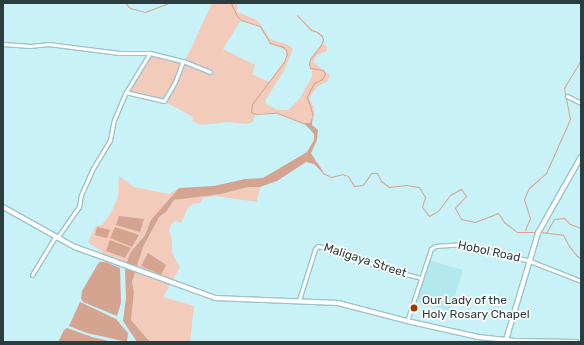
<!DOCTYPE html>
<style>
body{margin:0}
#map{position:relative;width:584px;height:345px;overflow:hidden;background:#c9f2f8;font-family:Rubik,sans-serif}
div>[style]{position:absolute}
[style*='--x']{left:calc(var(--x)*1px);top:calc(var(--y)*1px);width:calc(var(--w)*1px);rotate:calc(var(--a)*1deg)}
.built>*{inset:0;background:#b4e8ef}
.green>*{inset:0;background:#f2cbbb}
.water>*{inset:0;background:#d4a490}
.stream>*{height:1px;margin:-0.5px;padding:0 0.5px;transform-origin:0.5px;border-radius:0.5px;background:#d4a490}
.roads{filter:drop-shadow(1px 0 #9cc4ca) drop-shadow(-1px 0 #9cc4ca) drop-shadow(0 1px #9cc4ca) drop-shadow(0 -1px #9cc4ca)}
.minor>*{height:3px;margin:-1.5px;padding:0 1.5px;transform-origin:1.5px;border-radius:1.5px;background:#fff}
.tertiary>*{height:3.5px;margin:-1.75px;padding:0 1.75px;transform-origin:1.75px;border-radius:1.75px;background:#fff}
.secondary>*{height:4px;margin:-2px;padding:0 2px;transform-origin:2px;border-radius:2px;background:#fff}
.dots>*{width:11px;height:11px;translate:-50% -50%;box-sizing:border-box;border:2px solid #fff;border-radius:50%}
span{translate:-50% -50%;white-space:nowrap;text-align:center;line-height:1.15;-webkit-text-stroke:3.5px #fff;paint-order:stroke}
.street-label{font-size:12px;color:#2c3d3f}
.poi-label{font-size:12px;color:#2c3d3f}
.left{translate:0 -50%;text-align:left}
.frame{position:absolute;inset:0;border:4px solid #2c3d3f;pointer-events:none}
</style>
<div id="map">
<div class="built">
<div style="clip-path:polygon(429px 260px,463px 270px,450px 312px,415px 300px)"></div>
</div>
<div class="green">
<div style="clip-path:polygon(evenodd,212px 3px,237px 3px,237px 12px,257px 20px,270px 39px,288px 45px,293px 49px,284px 71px,266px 99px,266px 104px,278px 110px,288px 110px,300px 98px,312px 77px,312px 71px,309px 64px,310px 59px,321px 45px,323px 40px,322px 36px,317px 32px,311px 30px,297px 15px,312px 29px,315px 30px,321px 34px,323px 37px,324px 44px,327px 47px,327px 51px,317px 55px,313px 62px,330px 75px,327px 82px,318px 86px,309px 98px,314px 108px,313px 122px,312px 115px,310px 123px,304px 123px,277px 113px,265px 113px,255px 114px,253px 122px,246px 124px,228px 122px,201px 125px,192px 121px,193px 117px,164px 101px,126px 92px,150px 53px,183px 61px,186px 59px,212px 3px,241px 20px,260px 26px,270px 43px,286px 50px,286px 59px,269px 82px,252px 74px,255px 65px,223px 49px,241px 20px)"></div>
<div style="clip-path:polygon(119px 176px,134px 187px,169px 194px,179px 188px,151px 220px,145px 234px,130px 253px,126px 265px,101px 257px,102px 252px,88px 242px,96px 226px,102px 225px,111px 213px,118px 197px)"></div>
<div style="clip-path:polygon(248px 187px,260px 187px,257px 202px,215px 196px,203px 198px,200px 203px,193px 204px,188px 208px,181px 223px,176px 221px,171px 224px,169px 230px,172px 240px,172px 253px,180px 267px,163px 297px,194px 306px,190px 342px,150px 342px,131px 320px,134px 292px,132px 282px,143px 247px,159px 217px,166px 212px,174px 200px,221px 194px)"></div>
</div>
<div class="water">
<div style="clip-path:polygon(313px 114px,312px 125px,318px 130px,317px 140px,311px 153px,323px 173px,314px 164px,306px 162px,277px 181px,260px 187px,248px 187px,221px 194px,174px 200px,166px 212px,159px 217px,143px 247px,132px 282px,134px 292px,131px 320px,150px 342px,137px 342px,123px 321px,126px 298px,125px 268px,130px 253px,145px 235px,151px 220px,179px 188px,214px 186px,245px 179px,263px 178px,307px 152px,314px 140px,314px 134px,304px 123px,310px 123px)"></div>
<div style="clip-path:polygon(119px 216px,144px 219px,140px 232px,116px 225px)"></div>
<div style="clip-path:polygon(97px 227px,110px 230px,107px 238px,95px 235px)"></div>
<div style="clip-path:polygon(115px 227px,139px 235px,132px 247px,110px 238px)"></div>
<div style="clip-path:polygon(110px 240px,131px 248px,125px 258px,106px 251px)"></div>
<div style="clip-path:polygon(148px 253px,166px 265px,161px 275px,141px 266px)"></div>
<div style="clip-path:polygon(99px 262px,106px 262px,120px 268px,121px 303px,117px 316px,83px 302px,81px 299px,82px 291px)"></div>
<div style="clip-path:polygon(80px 302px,116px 319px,128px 333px,127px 342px,87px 333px,69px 326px)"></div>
<div style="clip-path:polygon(67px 328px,92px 337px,113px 342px,58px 342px,64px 330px)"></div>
</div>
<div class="stream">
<div style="--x:125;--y:3;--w:7;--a:45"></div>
<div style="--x:130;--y:8;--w:16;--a:15"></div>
<div style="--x:145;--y:12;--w:25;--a:-21"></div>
<div style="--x:231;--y:3;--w:14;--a:65"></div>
<div style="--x:237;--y:16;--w:6;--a:45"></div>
<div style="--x:241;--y:20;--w:20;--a:18"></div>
<div style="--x:260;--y:26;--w:20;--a:60"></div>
<div style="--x:270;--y:43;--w:14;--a:17"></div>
<div style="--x:283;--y:47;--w:4;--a:45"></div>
<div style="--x:286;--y:50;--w:4;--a:76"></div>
<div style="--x:287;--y:54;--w:9;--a:111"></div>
<div style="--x:284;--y:62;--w:53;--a:127.3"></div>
<div style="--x:252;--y:104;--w:8;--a:97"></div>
<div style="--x:251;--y:112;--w:4;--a:27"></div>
<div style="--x:255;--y:114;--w:22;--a:-3"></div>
<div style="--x:277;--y:113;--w:30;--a:21"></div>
<div style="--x:297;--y:15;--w:21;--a:47"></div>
<div style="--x:311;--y:30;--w:6;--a:18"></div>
<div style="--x:317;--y:32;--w:6;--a:39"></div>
<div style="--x:322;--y:36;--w:4;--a:76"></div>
<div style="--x:323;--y:40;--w:5;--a:112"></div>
<div style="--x:321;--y:45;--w:18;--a:128"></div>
<div style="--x:310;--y:59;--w:5;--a:101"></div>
<div style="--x:309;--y:64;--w:4;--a:76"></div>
<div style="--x:310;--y:68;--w:13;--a:9"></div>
<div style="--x:323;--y:70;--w:4;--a:63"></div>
<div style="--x:325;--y:74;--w:6;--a:121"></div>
<div style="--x:322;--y:79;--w:9;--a:153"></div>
<div style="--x:314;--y:83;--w:16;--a:117"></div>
<div style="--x:307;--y:97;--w:19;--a:72"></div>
<div style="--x:317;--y:163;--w:12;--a:59"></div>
<div style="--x:323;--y:173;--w:9;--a:27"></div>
<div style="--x:331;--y:177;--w:11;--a:-15"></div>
<div style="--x:342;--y:174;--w:6;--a:18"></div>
<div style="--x:348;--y:176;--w:12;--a:59"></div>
<div style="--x:354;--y:186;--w:9;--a:-6"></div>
<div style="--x:363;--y:185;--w:14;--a:-56"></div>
<div style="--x:371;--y:173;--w:6;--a:0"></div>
<div style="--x:377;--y:173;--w:9;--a:63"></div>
<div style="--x:381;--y:181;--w:10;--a:37"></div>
<div style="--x:389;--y:187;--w:17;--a:-7"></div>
<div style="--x:406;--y:185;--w:13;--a:9"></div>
<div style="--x:419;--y:187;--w:12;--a:59"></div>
<div style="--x:425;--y:197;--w:10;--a:107"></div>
<div style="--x:422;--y:207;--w:11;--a:52"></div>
<div style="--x:429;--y:216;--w:10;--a:-29"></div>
<div style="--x:438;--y:211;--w:20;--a:-53"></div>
<div style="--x:450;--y:195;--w:13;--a:-29"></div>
<div style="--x:461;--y:189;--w:9;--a:54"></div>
<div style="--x:466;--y:196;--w:16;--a:133"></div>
<div style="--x:455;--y:208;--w:13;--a:61"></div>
<div style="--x:461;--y:219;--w:14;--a:12"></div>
<div style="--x:475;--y:222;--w:25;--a:-21"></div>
<div style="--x:498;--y:213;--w:11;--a:56"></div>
<div style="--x:504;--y:222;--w:16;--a:38"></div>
<div style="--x:517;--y:232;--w:20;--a:0"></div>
<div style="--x:525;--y:230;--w:13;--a:-67"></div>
<div style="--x:530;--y:218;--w:20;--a:-108"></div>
<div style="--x:524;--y:199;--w:12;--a:-66"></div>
<div style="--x:529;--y:188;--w:23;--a:-41"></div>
<div style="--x:546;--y:173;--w:51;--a:-65.9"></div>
<div style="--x:567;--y:126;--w:8;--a:-67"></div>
<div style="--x:570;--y:119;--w:32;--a:-101"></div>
<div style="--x:564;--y:88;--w:33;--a:-59"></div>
<div style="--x:540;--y:232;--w:23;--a:7"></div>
<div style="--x:563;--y:235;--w:13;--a:61"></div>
<div style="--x:569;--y:246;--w:13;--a:51"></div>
<div style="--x:577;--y:256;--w:4;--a:27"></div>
<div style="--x:546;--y:233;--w:16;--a:-60"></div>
<div style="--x:554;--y:219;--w:10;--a:-6"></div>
<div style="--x:564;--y:218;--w:8;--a:45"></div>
<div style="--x:570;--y:224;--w:12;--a:20"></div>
</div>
<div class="roads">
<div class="minor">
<div style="--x:3;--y:44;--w:27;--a:4"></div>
<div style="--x:30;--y:46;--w:18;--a:-6"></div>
<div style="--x:48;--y:44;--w:72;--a:7.2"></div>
<div style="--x:119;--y:53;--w:31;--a:0"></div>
<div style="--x:150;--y:53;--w:34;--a:14"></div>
<div style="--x:183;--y:61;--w:22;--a:111"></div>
<div style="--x:175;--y:82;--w:22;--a:120"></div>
<div style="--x:164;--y:101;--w:39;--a:-167"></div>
<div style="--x:183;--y:61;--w:29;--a:22"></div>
<div style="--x:567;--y:96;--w:16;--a:27"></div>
<div style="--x:57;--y:238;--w:38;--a:-55"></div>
<div style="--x:79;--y:207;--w:12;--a:-81"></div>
<div style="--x:81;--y:195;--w:27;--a:-66"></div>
<div style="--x:92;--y:170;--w:35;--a:-59"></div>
<div style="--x:110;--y:140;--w:20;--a:-79"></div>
<div style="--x:114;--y:120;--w:30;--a:-67"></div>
<div style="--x:126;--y:92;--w:46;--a:-58.4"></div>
<div style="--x:32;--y:275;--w:44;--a:-58.8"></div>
<div style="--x:299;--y:300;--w:53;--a:-72.6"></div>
<div style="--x:315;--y:249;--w:4;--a:-45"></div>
<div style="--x:318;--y:246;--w:45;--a:16.8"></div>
<div style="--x:361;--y:259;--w:19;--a:25"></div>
<div style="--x:378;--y:267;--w:44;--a:14.3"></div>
<div style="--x:407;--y:321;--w:76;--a:-71.6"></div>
<div style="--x:431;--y:249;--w:5;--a:-37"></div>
<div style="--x:435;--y:246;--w:26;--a:-4"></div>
<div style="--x:461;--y:244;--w:42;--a:13.7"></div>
<div style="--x:502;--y:254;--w:29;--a:14"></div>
<div style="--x:530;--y:261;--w:55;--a:21.4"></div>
</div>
<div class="tertiary">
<div style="--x:506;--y:340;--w:112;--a:-73.3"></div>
<div style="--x:538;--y:233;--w:87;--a:-60.5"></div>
</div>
<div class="secondary">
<div style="--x:3;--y:207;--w:82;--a:29.1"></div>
<div style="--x:75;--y:247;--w:149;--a:20"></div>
<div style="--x:215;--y:298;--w:123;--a:2.3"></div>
<div style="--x:338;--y:303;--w:71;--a:14.6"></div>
<div style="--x:407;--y:321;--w:73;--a:12.7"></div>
<div style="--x:478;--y:337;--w:37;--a:6"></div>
<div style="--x:515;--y:341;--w:61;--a:0.9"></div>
</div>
</div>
<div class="dots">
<div style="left:414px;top:308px;background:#9d3a00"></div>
</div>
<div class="street-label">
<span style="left:489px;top:252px;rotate:12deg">Hobol Road</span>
<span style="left:365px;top:261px;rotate:18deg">Maligaya Street</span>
</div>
<div class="poi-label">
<span class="left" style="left:422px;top:308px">Our Lady of the<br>Holy Rosary Chapel</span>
</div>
<div class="frame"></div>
</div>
